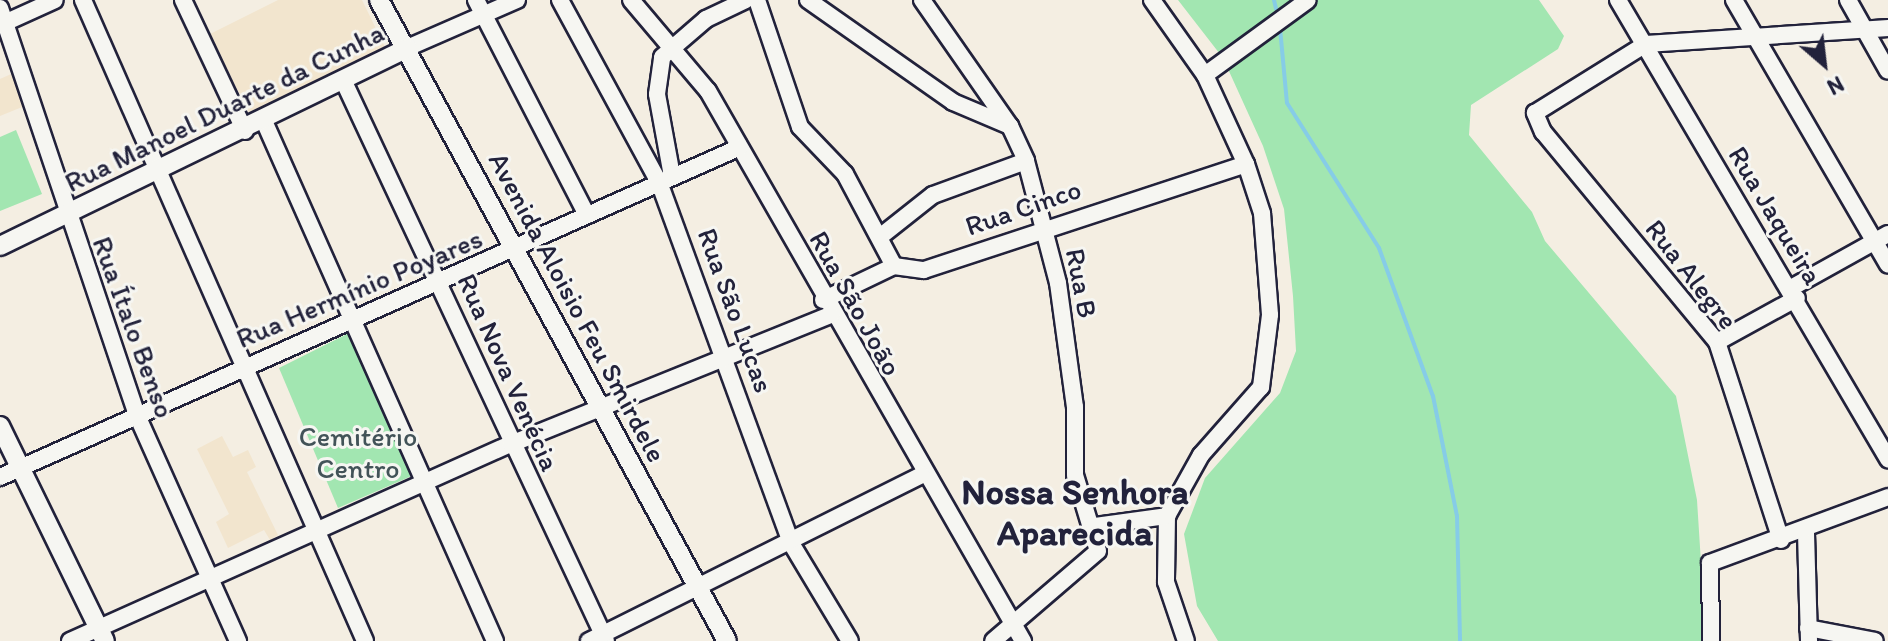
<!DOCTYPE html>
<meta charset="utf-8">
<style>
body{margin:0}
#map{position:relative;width:1888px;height:641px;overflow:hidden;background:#f4eee2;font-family:Itim,sans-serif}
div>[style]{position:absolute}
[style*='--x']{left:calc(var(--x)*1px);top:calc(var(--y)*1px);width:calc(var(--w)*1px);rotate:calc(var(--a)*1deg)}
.built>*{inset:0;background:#f2e5ce}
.green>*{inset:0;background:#a2e6b1}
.stream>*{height:4px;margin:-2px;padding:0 2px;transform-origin:2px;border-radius:2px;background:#86cce7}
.roads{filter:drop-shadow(2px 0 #22223b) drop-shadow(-2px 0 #22223b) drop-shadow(0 2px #22223b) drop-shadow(0 -2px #22223b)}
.minor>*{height:16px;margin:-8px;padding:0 8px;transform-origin:8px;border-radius:8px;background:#f6f6f2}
.tertiary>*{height:18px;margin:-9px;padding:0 9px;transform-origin:9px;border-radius:9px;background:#f6f6f2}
span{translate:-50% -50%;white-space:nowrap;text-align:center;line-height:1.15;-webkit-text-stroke:6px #f6f6f2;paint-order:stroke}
.street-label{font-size:28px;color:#22223b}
.park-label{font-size:28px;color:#425358}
.district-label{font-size:36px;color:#22223b;font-weight:700}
.north{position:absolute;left:1784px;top:24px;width:80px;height:80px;-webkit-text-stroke:6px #f6f6f2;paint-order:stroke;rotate:152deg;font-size:22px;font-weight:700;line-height:32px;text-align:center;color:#22223b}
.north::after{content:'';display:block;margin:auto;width:28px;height:36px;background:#22223b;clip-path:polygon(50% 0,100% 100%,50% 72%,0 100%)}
</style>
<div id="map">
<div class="built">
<div style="clip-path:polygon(278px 0,362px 0,385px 47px,249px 113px,210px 34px)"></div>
<div style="clip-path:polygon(18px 71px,32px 103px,0 116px,0 79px)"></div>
<div style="clip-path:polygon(222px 436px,233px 457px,248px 450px,256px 467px,247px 472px,278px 535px,270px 540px,264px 530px,228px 548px,216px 522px,229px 514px,197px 449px)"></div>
</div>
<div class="green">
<div style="clip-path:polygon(1178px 0,1539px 0,1564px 36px,1558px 49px,1471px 105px,1469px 135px,1532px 212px,1545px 241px,1676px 396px,1697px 500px,1706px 641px,1218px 641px,1197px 606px,1184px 534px,1205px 478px,1280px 393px,1296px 351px,1293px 296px,1284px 209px,1263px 146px,1223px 58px)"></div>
<div style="clip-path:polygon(16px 130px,42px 194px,0 211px,0 137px)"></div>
<div style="clip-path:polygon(349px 333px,414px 475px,338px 508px,279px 368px)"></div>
</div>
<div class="stream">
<div style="--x:1274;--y:0;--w:9;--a:77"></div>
<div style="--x:1280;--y:28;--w:75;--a:84.7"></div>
<div style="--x:1287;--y:103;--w:172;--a:57.6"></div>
<div style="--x:1379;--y:248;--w:158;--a:70"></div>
<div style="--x:1433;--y:396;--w:122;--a:78.7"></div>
<div style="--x:1457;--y:516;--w:125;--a:88.6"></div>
</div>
<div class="roads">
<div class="minor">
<div style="--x:83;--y:0;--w:700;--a:66.25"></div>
<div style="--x:183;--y:0;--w:145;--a:64.7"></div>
<div style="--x:476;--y:0;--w:242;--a:62.7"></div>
<div style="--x:560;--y:0;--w:207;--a:61.5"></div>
<div style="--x:659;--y:182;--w:384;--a:69.9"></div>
<div style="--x:791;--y:543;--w:114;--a:59"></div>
<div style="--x:631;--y:0;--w:119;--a:49.8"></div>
<div style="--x:708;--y:91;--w:634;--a:60.2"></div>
<div style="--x:757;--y:0;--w:134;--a:71.3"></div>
<div style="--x:800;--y:127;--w:65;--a:46.2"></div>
<div style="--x:845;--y:174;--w:104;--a:62"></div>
<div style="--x:808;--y:0;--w:177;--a:35.1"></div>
<div style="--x:953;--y:102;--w:62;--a:22.8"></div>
<div style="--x:1010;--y:126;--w:38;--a:65"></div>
<div style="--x:1026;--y:161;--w:126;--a:75.3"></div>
<div style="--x:1058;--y:283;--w:125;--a:82.2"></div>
<div style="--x:1075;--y:407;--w:68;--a:90"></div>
<div style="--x:1075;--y:475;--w:79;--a:73.2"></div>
<div style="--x:1098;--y:551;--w:138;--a:139.4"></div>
<div style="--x:922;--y:0;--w:154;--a:55.1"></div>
<div style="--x:1152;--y:0;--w:92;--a:54.8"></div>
<div style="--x:1205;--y:75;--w:98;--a:65.3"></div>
<div style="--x:1246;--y:164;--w:52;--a:71.9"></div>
<div style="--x:1262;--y:213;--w:102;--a:85.5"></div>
<div style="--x:1270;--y:315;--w:73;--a:97.1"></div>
<div style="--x:1261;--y:387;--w:91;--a:131.4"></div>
<div style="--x:1201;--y:455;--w:70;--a:119.1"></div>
<div style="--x:1167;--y:516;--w:66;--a:90.9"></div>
<div style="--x:1166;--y:582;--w:62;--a:71.3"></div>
<div style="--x:1618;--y:0;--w:533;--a:59.53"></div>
<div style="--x:1734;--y:0;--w:306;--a:59.8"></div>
<div style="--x:1848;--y:0;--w:81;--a:60.6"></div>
<div style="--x:0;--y:8;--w:427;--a:71.4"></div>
<div style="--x:136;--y:413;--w:250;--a:65.9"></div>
<div style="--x:0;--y:25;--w:60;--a:-24.4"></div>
<div style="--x:407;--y:48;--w:120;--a:-23.6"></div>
<div style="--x:1205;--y:75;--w:127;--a:-36.1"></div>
<div style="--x:344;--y:82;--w:617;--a:64.89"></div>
<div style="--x:264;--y:121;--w:569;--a:66.05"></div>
<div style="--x:672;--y:176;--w:83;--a:-100.4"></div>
<div style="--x:657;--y:94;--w:37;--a:-82"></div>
<div style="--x:662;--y:57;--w:58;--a:-40.8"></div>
<div style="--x:706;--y:19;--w:44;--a:-25.4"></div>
<div style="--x:881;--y:236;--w:66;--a:-38.3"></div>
<div style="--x:933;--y:195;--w:99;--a:-20.1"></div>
<div style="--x:1791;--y:288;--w:111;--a:-29.1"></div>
<div style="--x:823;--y:300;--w:79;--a:-25.6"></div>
<div style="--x:894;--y:266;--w:30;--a:8"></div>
<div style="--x:924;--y:270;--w:339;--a:-18.2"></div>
<div style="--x:1717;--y:342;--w:91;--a:-28.8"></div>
<div style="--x:0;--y:477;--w:810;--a:-24.03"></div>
<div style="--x:1094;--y:526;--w:74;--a:-7.8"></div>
<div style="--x:1806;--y:533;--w:108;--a:88.4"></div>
<div style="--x:1781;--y:540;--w:208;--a:-107.9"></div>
<div style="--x:1717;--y:342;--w:273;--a:-129.6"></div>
<div style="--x:1543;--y:132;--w:21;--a:-113"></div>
<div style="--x:1535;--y:113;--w:131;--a:-31.9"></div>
<div style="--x:1646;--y:44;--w:243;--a:-3.8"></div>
<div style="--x:1808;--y:628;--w:68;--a:11"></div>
<div style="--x:70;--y:641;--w:483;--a:-24.1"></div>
<div style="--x:511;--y:444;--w:345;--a:-22"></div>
<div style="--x:589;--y:641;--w:372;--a:-26.5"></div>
<div style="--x:1711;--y:641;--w:78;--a:-90.7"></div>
<div style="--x:1710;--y:563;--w:190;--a:-20.3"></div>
</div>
<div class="tertiary">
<div style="--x:379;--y:0;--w:729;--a:61.5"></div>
<div style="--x:0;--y:246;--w:453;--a:-25.9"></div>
<div style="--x:0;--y:426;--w:239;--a:64"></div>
</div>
</div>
<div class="street-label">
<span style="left:224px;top:107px;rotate:-26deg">Rua Manoel Duarte da Cunha</span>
<span style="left:1023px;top:207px;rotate:-19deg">Rua Cinco</span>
<span style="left:1776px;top:215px;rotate:59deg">Rua Jaqueira</span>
<span style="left:1692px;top:274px;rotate:52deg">Rua Alegre</span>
<span style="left:1082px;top:283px;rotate:79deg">Rua B</span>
<span style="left:359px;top:288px;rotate:-23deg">Rua Hermínio Poyares</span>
<span style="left:856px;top:303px;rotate:61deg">Rua São João</span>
<span style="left:578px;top:307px;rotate:62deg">Avenida Aloisio Feu Smirdele</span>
<span style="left:736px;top:310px;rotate:70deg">Rua São Lucas</span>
<span style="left:134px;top:327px;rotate:70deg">Rua Ítalo Benso</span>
<span style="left:509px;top:372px;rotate:66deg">Rua Nova Venécia</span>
</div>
<div class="park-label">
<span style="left:358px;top:452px">Cemitério<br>Centro</span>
</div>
<div class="district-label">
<span style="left:1075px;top:512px">Nossa Senhora<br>Aparecida</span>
</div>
<div class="north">N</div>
</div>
